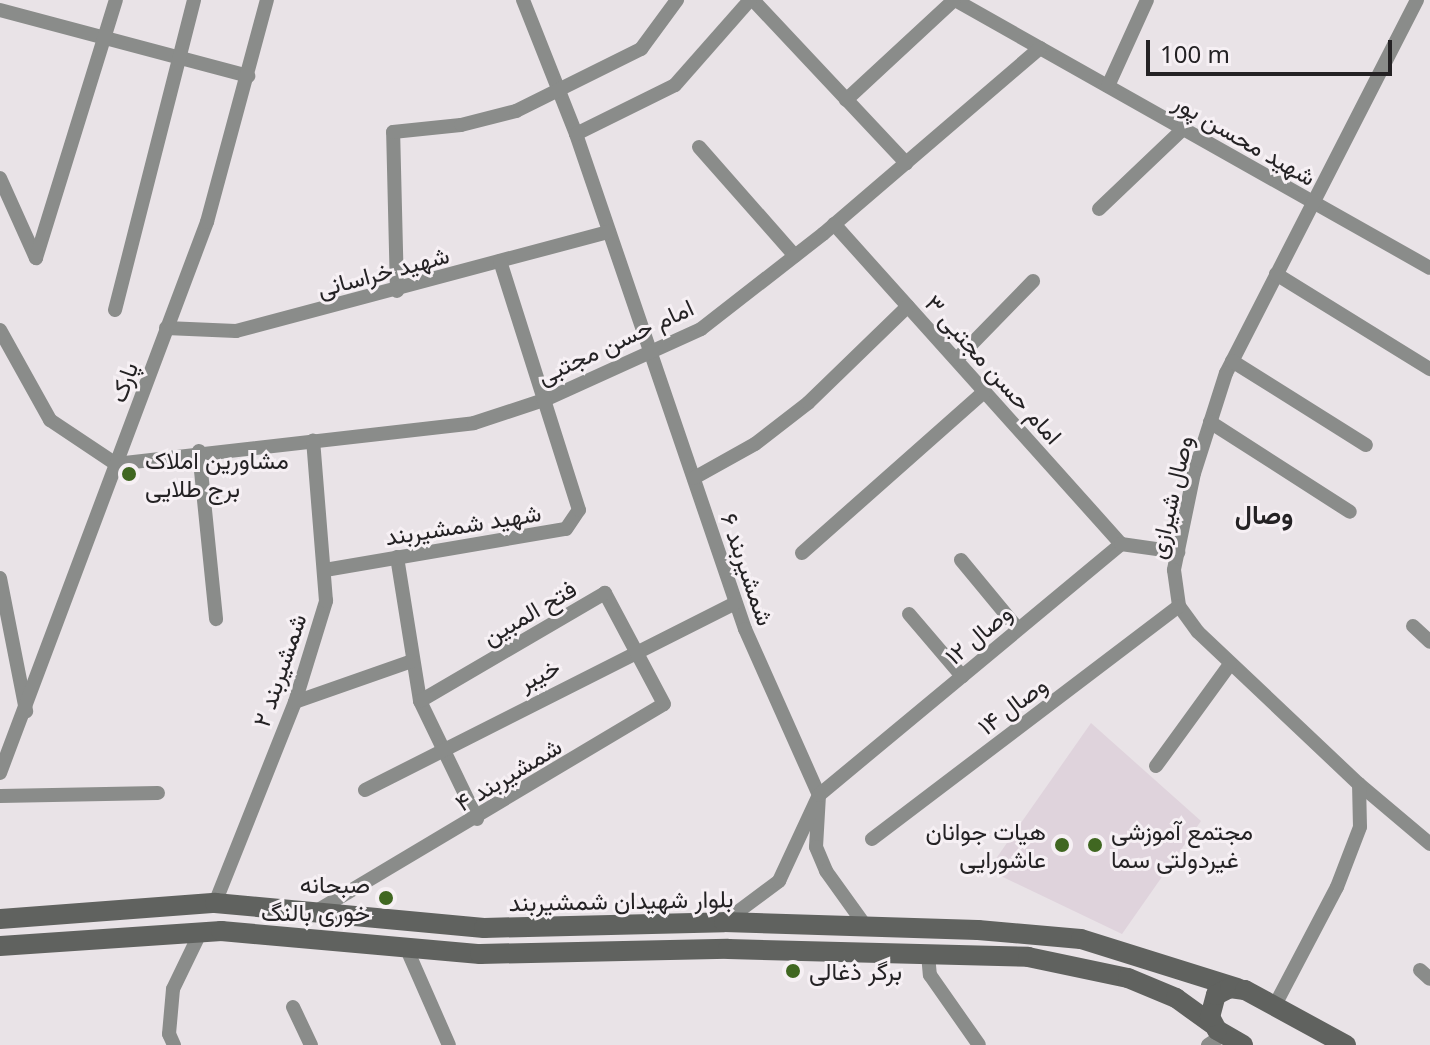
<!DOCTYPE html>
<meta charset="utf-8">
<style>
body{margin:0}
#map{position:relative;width:1430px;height:1045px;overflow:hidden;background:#e9e3e7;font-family:"Noto Sans",Vazirmatn,sans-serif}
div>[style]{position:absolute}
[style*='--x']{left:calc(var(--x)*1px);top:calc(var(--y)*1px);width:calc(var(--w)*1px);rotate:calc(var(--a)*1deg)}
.built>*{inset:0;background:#dfd3dc}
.street>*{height:14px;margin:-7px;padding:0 7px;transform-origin:7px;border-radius:7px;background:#8a8c8a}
.secondary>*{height:20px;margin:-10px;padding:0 10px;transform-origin:10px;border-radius:10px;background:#60625f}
.dots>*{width:22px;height:22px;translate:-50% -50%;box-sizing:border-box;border:4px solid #f6f0f4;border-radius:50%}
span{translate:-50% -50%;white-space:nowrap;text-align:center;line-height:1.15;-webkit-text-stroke:6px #f6f0f4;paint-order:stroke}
.street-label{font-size:24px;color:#242224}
.poi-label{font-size:24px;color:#242224}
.left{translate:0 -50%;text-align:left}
.right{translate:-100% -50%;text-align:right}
.neighbourhood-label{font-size:26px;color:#242224;font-weight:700}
.scale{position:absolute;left:1146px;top:40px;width:246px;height:36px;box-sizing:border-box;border:4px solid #242224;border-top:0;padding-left:10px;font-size:24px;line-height:28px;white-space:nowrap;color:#242224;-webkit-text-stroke:6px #f6f0f4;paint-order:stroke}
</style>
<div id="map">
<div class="built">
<div style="clip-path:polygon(1091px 723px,1201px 821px,1122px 934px,988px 870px)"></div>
</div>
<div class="street">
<div style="--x:523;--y:0;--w:144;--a:68.4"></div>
<div style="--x:576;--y:134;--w:523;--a:71.15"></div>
<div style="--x:745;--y:629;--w:182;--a:66"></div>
<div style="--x:819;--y:795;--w:52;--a:93.3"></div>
<div style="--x:816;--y:847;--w:26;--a:67"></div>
<div style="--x:826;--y:871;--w:70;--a:54.3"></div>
<div style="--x:753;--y:0;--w:224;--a:46.8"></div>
<div style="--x:955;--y:0;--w:545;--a:29.43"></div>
<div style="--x:1417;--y:0;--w:419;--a:117.1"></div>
<div style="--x:1226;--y:373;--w:105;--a:107.7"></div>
<div style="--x:1194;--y:473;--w:99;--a:101.7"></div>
<div style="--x:1174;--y:570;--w:36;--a:82"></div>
<div style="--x:1179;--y:606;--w:32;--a:54"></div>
<div style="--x:1198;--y:632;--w:221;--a:43.4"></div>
<div style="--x:1359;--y:784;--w:93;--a:40.2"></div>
<div style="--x:0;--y:10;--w:257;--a:14.9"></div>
<div style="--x:1108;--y:86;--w:94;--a:-65.6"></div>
<div style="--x:846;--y:100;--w:147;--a:-42.8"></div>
<div style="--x:576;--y:134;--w:110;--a:-26.3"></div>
<div style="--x:675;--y:85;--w:113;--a:-48.6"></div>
<div style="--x:699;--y:147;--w:145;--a:48.6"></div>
<div style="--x:0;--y:178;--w:88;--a:65.8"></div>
<div style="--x:1099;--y:209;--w:116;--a:-43.6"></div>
<div style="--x:834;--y:224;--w:430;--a:48.1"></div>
<div style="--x:36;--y:258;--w:270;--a:-72.8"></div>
<div style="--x:1276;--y:274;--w:181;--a:31.7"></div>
<div style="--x:397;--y:291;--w:159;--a:-91.4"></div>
<div style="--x:393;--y:132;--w:68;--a:-5.9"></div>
<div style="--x:461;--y:125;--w:57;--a:-14.3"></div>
<div style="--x:516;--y:111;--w:140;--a:-26.4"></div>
<div style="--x:641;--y:49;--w:61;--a:-53.7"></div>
<div style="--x:115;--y:310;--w:320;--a:-75.7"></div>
<div style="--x:166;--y:328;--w:70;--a:2.5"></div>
<div style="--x:236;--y:331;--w:386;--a:-14.9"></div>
<div style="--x:0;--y:330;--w:103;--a:60.9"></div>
<div style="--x:50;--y:420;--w:79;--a:33.7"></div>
<div style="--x:116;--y:464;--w:360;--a:-6.5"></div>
<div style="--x:474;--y:423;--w:77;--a:-18.2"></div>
<div style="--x:547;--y:399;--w:169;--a:-24.4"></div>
<div style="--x:701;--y:329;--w:155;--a:-37.9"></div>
<div style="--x:823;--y:234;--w:286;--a:-40.6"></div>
<div style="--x:957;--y:359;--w:109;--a:-45.7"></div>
<div style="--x:1232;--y:361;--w:158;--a:32.1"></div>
<div style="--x:1210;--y:422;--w:166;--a:32.7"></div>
<div style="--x:199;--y:451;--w:169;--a:84.2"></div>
<div style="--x:694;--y:478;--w:70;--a:-29.1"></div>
<div style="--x:755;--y:444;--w:67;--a:-37.7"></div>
<div style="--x:808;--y:403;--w:139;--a:-44.1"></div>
<div style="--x:802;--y:553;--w:244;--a:-41.5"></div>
<div style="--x:397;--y:557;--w:146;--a:80.9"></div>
<div style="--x:420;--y:701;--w:131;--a:64.2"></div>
<div style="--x:961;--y:560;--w:89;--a:50.4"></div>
<div style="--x:325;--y:570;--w:244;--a:-9.7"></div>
<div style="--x:566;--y:529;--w:23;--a:-56"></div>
<div style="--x:579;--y:510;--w:261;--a:-107.6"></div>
<div style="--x:0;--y:578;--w:136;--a:78.9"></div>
<div style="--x:909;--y:614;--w:82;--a:49.5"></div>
<div style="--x:1413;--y:626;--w:23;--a:43"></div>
<div style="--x:295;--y:702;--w:124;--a:-19.3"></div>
<div style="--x:1156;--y:766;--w:126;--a:-54"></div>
<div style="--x:0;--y:773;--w:589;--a:-69.41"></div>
<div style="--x:207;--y:222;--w:230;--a:-74.9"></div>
<div style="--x:365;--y:790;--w:415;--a:-26.8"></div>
<div style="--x:0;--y:796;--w:158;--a:-1.1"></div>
<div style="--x:872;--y:839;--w:385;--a:-37.2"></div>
<div style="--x:215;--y:903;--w:216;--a:-68.3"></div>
<div style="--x:295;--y:702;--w:106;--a:-72.9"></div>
<div style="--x:326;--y:601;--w:161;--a:-94.6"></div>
<div style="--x:320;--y:909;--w:400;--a:-30.8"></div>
<div style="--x:664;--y:704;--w:126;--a:-118"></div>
<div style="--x:605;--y:593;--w:214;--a:149.7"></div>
<div style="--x:724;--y:922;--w:69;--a:-36.7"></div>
<div style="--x:779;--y:881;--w:95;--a:-65.1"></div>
<div style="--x:819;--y:795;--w:393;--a:-39.7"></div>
<div style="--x:1121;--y:544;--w:58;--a:8"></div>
<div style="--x:405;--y:945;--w:109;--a:66.3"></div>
<div style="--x:928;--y:954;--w:21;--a:85"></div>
<div style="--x:930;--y:975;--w:85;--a:55"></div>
<div style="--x:1420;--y:970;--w:13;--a:42"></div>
<div style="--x:1275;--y:1005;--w:133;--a:-62.3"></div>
<div style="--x:1337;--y:887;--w:64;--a:-69"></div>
<div style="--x:1360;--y:827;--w:43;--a:-91.3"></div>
<div style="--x:293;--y:1007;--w:42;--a:64.7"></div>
<div style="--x:174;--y:1045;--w:12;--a:-114"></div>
<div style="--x:169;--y:1034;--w:45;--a:-84.9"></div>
<div style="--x:173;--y:989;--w:64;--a:-64.2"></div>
<div style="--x:1208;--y:1045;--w:18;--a:-34"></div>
</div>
<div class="secondary">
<div style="--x:0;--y:919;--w:216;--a:-4.3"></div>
<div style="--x:215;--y:903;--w:270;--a:5.3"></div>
<div style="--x:484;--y:928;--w:240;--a:-1.4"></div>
<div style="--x:724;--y:922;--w:254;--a:1.8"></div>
<div style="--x:978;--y:930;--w:103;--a:5"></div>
<div style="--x:1081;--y:939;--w:164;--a:17.4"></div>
<div style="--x:0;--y:946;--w:222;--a:-3.9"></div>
<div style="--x:221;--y:931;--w:260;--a:5.1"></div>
<div style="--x:480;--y:954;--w:248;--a:-1.2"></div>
<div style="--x:728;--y:949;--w:300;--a:1.5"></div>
<div style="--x:1028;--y:957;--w:102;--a:11.9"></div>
<div style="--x:1128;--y:978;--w:52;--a:22.6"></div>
<div style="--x:1176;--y:998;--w:44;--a:35.8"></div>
<div style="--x:1243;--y:1045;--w:30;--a:-150"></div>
<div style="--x:1217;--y:1030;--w:15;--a:-118"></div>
<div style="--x:1210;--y:1017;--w:23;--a:-75"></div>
<div style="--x:1216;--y:995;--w:16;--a:-27"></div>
<div style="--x:1230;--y:988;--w:15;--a:8"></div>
<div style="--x:1245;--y:990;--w:115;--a:28.6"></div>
</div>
<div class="dots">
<div style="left:129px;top:474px;background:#406721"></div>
<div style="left:1062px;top:845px;background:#406721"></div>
<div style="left:1095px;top:845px;background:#406721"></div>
<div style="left:386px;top:898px;background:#406721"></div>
<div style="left:793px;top:971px;background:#406721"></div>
</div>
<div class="street-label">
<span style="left:1245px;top:139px;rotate:30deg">شهید محسن پور</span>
<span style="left:383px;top:271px;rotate:-15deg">شهید خراسانی</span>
<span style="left:615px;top:341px;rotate:-25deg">امام حسن مجتبی</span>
<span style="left:994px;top:369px;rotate:48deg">امام حسن مجتبی ۳</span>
<span style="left:123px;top:382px;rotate:-70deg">پارک</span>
<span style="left:1170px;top:497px;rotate:-77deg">وصال شیرازی</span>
<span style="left:463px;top:524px;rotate:-9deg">شهید شمشیربند</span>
<span style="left:748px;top:569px;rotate:71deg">شمشیربند ۶</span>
<span style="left:529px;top:612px;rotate:-30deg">فتح المبین</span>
<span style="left:978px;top:634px;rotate:-40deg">وصال ۱۲</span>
<span style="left:279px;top:670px;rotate:-71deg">شمشیربند ۲</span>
<span style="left:539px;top:674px;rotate:-27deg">خیبر</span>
<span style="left:1012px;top:705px;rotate:-37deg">وصال ۱۴</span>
<span style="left:508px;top:774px;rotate:-31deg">شمشیربند ۴</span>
<span style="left:621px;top:900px;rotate:-1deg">بلوار شهیدان شمشیربند</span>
</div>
<div class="poi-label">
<span class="left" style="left:145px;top:474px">مشاورین املاک<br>برج طلایی</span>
<span class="right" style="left:1046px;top:845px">هیات جوانان<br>عاشورایی</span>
<span class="left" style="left:1111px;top:845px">مجتمع آموزشی<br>غیردولتی سما</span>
<span class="right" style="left:370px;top:898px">صبحانه<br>خوری بالنگ</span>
<span class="left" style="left:809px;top:971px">برگر ذغالی</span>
</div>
<div class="neighbourhood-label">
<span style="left:1264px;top:515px">وصال</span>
</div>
<div class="scale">100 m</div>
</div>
